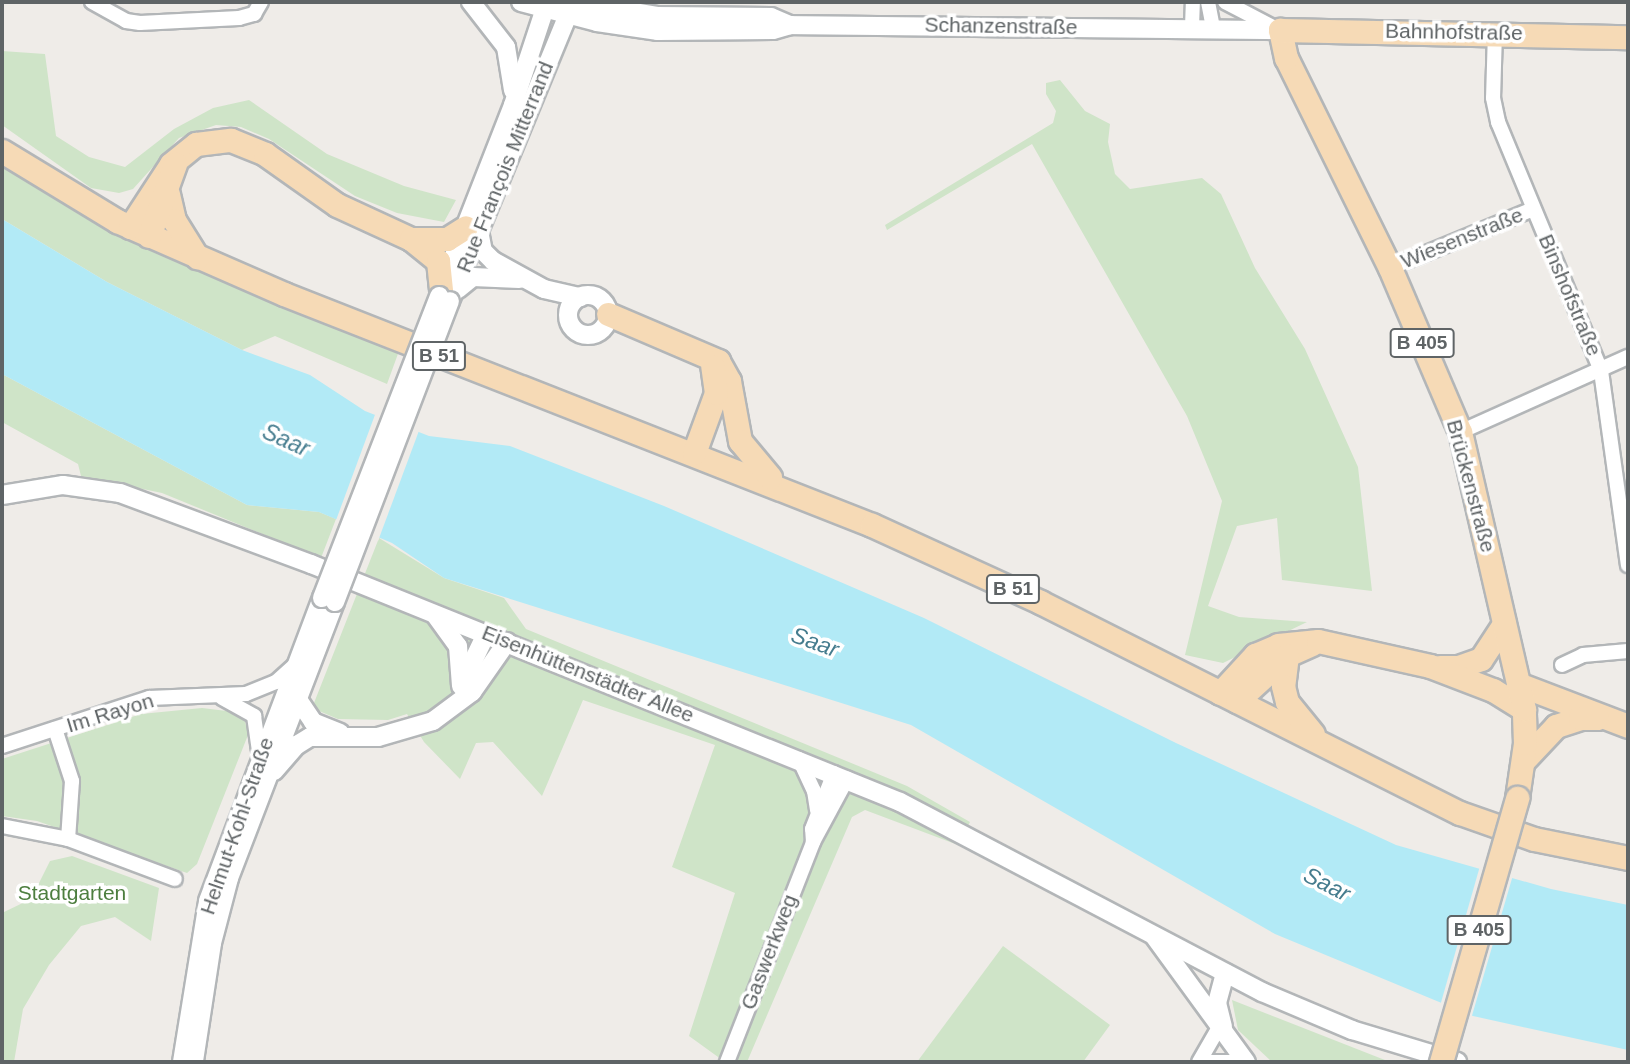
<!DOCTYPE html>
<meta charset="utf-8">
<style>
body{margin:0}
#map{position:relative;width:1630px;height:1064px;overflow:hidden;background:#efece8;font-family:Arial,sans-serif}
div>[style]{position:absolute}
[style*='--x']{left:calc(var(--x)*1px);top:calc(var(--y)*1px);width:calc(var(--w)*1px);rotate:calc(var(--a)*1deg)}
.green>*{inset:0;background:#cfe4c8}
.water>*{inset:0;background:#b2eaf6}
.pier>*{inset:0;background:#efece8}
.roads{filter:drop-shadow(2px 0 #b3b6b8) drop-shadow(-2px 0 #b3b6b8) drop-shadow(0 2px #b3b6b8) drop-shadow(0 -2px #b3b6b8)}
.minor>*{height:14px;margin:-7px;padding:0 7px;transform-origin:7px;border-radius:7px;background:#fff}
.tertiary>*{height:18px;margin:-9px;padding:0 9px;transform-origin:9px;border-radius:9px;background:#fff}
.tertiary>.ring{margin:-9px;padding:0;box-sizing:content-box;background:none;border:18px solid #fff;border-radius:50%}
.primary>*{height:23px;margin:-11.5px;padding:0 11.5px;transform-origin:11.5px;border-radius:11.5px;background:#f6dab6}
.bridges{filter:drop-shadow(2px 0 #b3b6b8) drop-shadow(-2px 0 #b3b6b8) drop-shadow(0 2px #b3b6b8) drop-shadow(0 -2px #b3b6b8)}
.tertiary-bridge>*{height:18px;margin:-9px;padding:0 9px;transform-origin:9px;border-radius:9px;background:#fff}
.primary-bridge>*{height:23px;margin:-11.5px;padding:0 11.5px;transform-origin:11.5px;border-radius:11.5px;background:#f6dab6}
span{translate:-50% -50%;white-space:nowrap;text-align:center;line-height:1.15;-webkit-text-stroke:7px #fff;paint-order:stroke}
.shield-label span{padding:2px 5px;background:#fff;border:2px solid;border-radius:5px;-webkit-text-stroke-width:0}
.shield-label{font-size:19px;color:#5f6466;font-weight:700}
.street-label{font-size:21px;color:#5f6466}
.park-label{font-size:21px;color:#4d7e3f}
.water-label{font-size:23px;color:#457c8e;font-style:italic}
.frame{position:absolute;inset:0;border:4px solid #5f6466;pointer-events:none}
</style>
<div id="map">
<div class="green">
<div style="clip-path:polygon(2px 51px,45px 54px,56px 136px,89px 157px,125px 167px,174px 129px,213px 108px,249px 100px,327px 154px,404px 186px,456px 200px,444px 222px,397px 213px,355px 196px,269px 139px,241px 127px,216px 125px,179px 138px,133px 189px,119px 193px,91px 188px,2px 125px)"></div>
<div style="clip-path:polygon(1060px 80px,1085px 111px,1110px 124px,1108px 142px,1115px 174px,1130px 189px,1202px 178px,1221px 194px,1255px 268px,1305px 349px,1358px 467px,1372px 591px,1282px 580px,1277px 518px,1237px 526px,1208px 606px,1239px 617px,1307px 622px,1223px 663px,1185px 655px,1222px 501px,1187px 416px,1032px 144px,887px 230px,885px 225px,1053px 123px,1056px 111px,1046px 94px,1046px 83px)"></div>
<div style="clip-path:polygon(2px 163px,106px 228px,218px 280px,399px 351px,387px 384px,275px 336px,242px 350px,107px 282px,2px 219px)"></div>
<div style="clip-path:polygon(2px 374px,247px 505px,319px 512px,336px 519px,321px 558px,162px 493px,81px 476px,78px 464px,2px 422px)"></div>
<div style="clip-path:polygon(379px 538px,444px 578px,504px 598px,526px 629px,907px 786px,970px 822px,958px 845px,865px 810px,852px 817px,747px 1062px,725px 1062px,689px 1036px,735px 893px,672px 867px,715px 745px,583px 700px,542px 796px,493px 742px,476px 743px,460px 779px,424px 742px,407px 714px,388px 720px,338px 719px,312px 708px)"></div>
<div style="clip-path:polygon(202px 708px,235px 712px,245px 721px,248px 735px,197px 864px,187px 873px,37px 821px,2px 816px,2px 759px,141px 714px)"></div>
<div style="clip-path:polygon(72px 856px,159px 888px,151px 941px,115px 917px,81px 926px,49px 965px,23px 1009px,14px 1062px,2px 1062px,2px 913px,31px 899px,50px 861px)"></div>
<div style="clip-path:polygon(1003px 946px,1110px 1025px,1083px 1062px,917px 1062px)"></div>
<div style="clip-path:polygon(1232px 1000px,1390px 1062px,1272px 1062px,1238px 1030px)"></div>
</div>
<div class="water">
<div style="clip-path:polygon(2px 219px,107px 282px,242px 350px,310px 375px,365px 411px,429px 436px,510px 446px,664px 506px,924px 618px,1176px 743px,1396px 845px,1551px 889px,1628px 905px,1628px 1050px,1473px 1016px,1275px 934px,911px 725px,444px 578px,392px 543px,319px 512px,247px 505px,2px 374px)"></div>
</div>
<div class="pier">
<div style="clip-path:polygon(376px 412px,420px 428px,378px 541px,335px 523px)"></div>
<div style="clip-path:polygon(1480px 866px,1513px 875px,1471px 1019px,1440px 1006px)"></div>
</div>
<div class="roads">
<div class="minor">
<div style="--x:92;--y:2;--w:39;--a:29"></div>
<div style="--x:126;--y:21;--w:14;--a:8"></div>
<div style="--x:140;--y:23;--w:99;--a:-2.9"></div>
<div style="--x:239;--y:18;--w:16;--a:-15"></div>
<div style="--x:254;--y:14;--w:14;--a:-60"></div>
<div style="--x:1208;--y:2;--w:26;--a:79"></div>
<div style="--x:1225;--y:2;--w:56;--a:27.5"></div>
<div style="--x:1192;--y:27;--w:25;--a:-88"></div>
<div style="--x:1495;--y:32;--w:66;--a:91.7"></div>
<div style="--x:1493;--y:98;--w:25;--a:78"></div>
<div style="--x:1498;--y:122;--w:269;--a:67.5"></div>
<div style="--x:1601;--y:371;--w:196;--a:82.1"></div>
<div style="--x:1390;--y:268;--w:155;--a:-22.4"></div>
<div style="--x:1460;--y:432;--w:184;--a:-24.1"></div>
<div style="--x:1562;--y:665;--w:23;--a:-25"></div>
<div style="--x:1583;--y:655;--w:45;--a:-5.1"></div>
<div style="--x:222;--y:698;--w:37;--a:29"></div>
<div style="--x:254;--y:716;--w:42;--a:81.9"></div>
<div style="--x:55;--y:729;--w:55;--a:71.9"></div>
<div style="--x:72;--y:781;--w:58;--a:93.9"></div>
<div style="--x:2;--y:746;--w:155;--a:-18.1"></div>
<div style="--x:149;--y:698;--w:97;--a:-2.4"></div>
<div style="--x:246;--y:694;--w:32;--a:-22"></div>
<div style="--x:276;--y:682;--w:25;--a:-42"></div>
<div style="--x:799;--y:759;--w:35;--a:65"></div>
<div style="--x:814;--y:791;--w:20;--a:81"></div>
<div style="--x:2;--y:826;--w:67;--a:11.1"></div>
<div style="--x:68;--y:839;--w:114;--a:20.5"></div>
<div style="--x:813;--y:842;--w:13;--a:-94"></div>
<div style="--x:812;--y:829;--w:60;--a:-68.6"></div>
<div style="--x:727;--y:1062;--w:236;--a:-68.6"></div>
<div style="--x:813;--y:842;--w:72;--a:-61.6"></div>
<div style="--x:1199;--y:1062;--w:39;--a:-60"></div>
<div style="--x:1204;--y:1062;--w:38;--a:0"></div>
</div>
<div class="tertiary">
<div style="--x:471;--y:2;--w:57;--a:52.1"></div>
<div style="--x:506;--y:47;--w:44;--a:80.8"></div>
<div style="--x:521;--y:2;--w:79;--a:14.7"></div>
<div style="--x:597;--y:22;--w:62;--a:8.4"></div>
<div style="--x:658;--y:31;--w:115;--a:-0.5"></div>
<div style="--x:773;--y:30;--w:18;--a:-16"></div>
<div style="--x:575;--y:2;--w:83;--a:9.7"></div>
<div style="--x:657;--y:16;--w:114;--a:0.5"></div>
<div style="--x:771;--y:17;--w:21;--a:23"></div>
<div style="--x:790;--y:25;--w:490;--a:0.6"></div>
<div style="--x:479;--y:231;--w:20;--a:79"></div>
<div style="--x:483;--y:251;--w:14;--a:45"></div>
<div style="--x:493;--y:261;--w:58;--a:28.8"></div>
<div style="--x:544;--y:289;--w:37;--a:13"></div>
<div style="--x:441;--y:289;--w:198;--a:-68.6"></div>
<div style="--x:513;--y:105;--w:108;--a:-71.7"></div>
<div style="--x:458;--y:289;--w:19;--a:-39"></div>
<div style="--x:473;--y:277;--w:46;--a:2.5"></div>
<div class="ring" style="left:568px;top:295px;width:22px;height:22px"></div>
<div style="--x:450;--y:301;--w:323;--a:-67.6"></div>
<div style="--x:2;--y:495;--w:62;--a:-9.3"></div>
<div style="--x:63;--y:485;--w:58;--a:8"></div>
<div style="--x:120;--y:493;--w:204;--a:20.4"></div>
<div style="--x:311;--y:564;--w:635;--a:22"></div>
<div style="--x:900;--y:802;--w:409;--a:27.7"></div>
<div style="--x:1262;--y:992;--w:98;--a:22.9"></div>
<div style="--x:1352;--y:1030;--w:110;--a:16.9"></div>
<div style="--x:436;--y:616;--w:37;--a:54"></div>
<div style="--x:458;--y:646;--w:40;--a:85.7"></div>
<div style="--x:464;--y:680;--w:51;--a:-64.4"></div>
<div style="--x:297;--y:698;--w:29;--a:56"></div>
<div style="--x:313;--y:722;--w:29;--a:22"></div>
<div style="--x:274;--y:771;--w:35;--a:-49"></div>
<div style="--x:297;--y:745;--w:15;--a:-32"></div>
<div style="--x:310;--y:737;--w:68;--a:0"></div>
<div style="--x:378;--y:737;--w:57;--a:-16.2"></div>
<div style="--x:433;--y:721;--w:49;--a:-36.6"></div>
<div style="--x:472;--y:692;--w:61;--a:-55"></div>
<div style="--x:1154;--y:936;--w:156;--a:53.9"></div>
<div style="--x:1223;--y:1027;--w:25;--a:-104"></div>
<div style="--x:1217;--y:1003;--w:31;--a:-75"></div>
<div style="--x:194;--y:1061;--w:119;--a:-81.3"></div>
<div style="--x:212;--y:943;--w:67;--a:-75.3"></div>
<div style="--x:229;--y:878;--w:296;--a:-69"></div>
<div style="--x:182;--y:1062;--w:163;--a:-80.8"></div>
<div style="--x:208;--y:901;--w:324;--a:-69.4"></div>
</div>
<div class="primary">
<div style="--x:2;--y:151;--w:135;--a:31.3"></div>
<div style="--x:117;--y:221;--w:182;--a:23.6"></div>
<div style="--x:284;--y:294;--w:632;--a:21.45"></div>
<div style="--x:872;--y:525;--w:185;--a:24.6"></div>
<div style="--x:1040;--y:602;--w:470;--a:26.7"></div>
<div style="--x:1460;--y:813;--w:78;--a:19.4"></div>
<div style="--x:1534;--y:839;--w:96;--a:11.4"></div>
<div style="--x:168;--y:194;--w:27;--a:77"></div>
<div style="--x:174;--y:220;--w:44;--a:58.1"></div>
<div style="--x:130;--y:227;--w:75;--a:-56.9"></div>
<div style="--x:171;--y:164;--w:32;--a:-39"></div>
<div style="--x:196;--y:144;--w:35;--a:-7"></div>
<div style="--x:231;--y:140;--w:37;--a:22"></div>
<div style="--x:265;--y:154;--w:88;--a:35.3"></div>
<div style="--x:337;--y:205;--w:81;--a:24.7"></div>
<div style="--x:411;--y:239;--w:35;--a:39"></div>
<div style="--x:438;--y:261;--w:30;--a:84"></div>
<div style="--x:149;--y:236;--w:77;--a:-70.1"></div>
<div style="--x:411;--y:239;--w:36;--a:0"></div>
<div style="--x:447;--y:239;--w:22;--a:-32"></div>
<div style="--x:608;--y:314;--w:120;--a:23.1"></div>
<div style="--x:718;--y:361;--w:23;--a:61"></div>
<div style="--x:729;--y:381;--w:61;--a:79.6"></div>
<div style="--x:740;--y:441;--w:47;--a:50.2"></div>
<div style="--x:694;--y:453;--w:64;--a:-69.9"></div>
<div style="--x:716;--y:393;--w:27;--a:-98"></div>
<div style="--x:1312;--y:644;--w:27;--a:156"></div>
<div style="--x:1287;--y:655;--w:31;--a:97"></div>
<div style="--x:1283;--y:686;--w:16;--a:76"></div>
<div style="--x:1287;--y:702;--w:41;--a:50.9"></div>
<div style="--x:1440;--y:667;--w:18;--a:0"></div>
<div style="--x:1458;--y:667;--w:24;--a:-19"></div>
<div style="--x:1481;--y:659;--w:42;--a:-56.7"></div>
<div style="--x:1518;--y:684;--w:118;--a:20.9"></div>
<div style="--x:1220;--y:693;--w:52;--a:-47.4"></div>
<div style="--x:1255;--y:655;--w:25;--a:-23"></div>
<div style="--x:1278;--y:645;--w:40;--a:-5.7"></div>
<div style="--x:1318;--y:641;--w:115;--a:12.6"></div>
<div style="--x:1430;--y:666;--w:67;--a:20.9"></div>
<div style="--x:1493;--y:690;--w:36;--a:32"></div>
<div style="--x:1237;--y:701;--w:68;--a:-42.6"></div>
<div style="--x:1523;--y:761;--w:48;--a:-46.7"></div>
<div style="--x:1556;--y:726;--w:25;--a:-18"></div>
<div style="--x:1580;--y:718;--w:17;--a:0"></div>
<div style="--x:1517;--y:798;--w:56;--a:-81.7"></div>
<div style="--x:1525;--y:743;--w:34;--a:-92"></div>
<div style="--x:1524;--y:709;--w:284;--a:-103"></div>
<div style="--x:1460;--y:432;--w:178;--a:-113.1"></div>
<div style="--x:1390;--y:268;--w:234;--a:-116.3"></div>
<div style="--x:1286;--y:58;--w:29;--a:-102"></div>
<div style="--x:1280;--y:30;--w:348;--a:1.2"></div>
</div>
</div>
<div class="bridges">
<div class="tertiary-bridge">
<div style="--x:322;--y:598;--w:324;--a:-68.8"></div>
<div style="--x:335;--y:602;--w:322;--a:-69.1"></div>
</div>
<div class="primary-bridge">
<div style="--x:1441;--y:1062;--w:275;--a:-73.9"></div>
</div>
</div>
<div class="shield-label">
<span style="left:1422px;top:343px">B 405</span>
<span style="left:439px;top:356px">B 51</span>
<span style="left:1013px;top:589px">B 51</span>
<span style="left:1479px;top:930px">B 405</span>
</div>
<div class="street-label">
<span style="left:1001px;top:26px;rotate:1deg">Schanzenstraße</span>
<span style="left:1454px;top:32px;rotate:1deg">Bahnhofstraße</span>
<span style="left:505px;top:167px;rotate:-68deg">Rue François Mitterrand</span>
<span style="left:1462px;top:238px;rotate:-22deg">Wiesenstraße</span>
<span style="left:1570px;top:295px;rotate:67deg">Binshofstraße</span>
<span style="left:1471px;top:486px;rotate:75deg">Brückenstraße</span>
<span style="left:588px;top:674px;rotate:22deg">Eisenhüttenstädter Allee</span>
<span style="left:110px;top:713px;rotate:-17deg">Im Rayon</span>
<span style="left:237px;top:826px;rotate:-71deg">Helmut-Kohl-Straße</span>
<span style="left:769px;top:952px;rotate:-69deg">Gaswerkweg</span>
</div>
<div class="park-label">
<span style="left:72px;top:893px">Stadtgarten</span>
</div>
<div class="water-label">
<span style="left:286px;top:440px;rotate:24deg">Saar</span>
<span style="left:815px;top:642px;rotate:20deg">Saar</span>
<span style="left:1327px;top:884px;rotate:27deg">Saar</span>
</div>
<div class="frame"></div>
</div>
